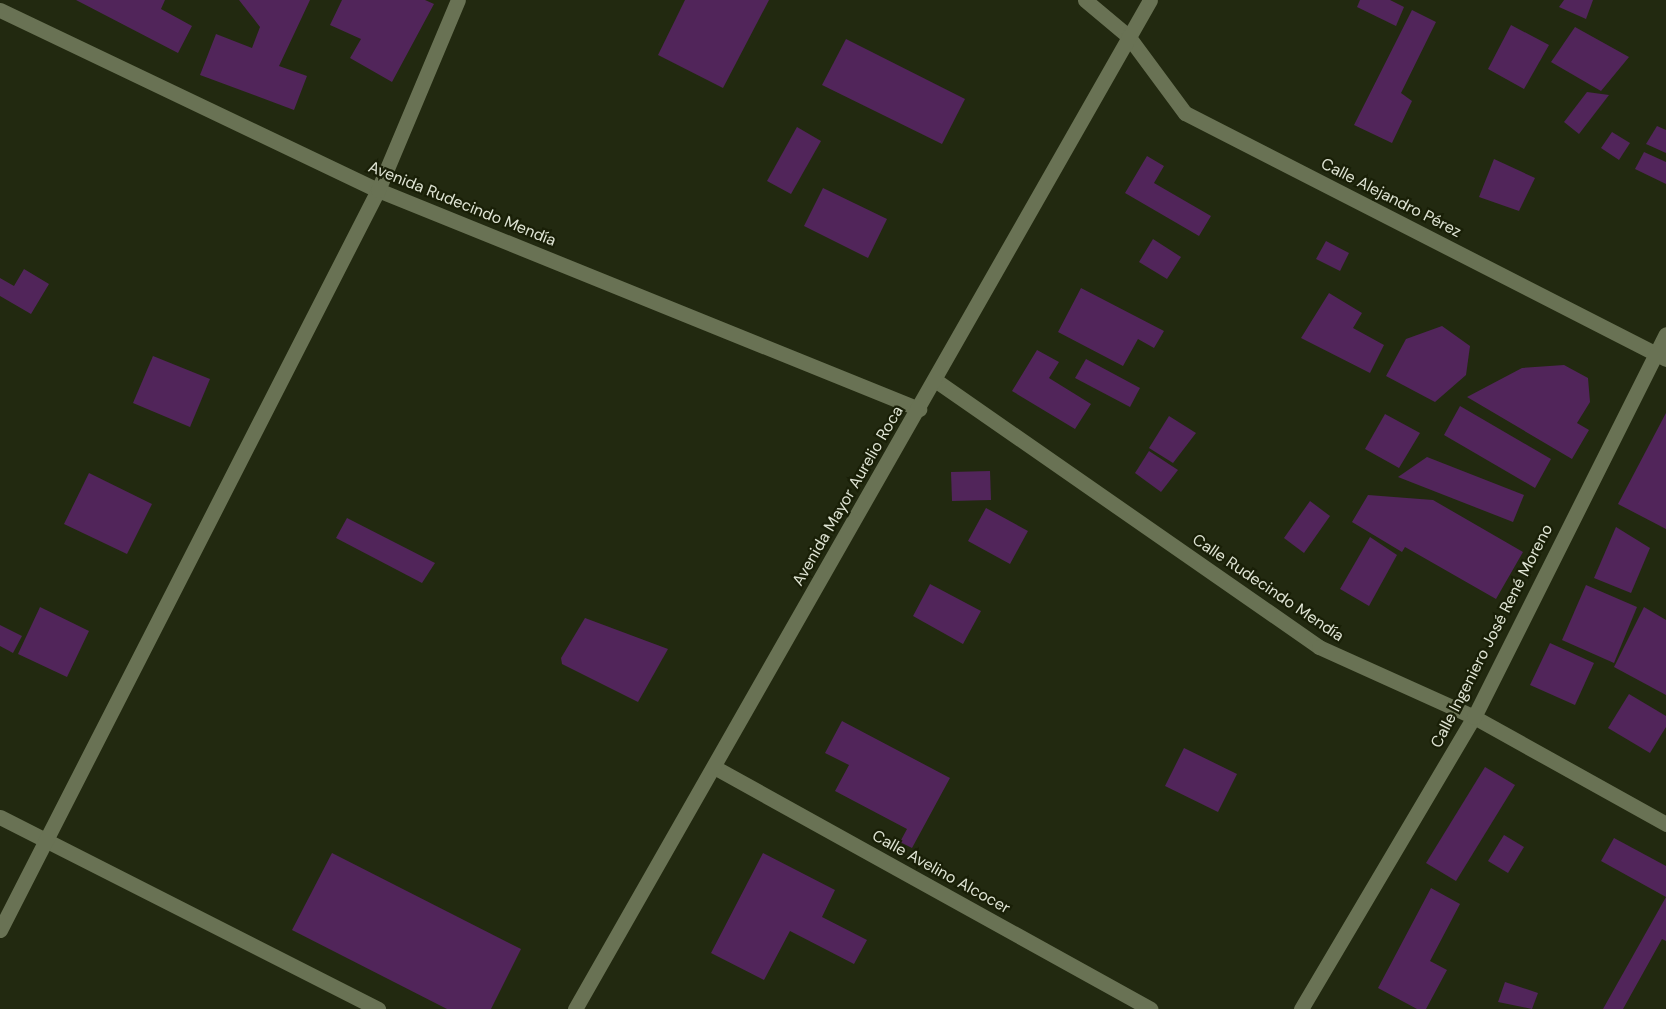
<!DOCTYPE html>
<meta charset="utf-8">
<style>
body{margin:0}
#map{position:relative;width:1666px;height:1009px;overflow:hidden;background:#222910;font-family:"DM Sans",sans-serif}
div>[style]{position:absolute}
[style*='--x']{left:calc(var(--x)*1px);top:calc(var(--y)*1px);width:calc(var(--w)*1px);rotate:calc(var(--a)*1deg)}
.building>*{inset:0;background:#51255a}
.minor>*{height:15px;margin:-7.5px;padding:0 7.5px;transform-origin:7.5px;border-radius:7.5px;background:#697254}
span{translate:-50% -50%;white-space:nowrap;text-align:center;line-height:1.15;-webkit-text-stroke:4.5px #191f07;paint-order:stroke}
.street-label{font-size:16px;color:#dfe4d4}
</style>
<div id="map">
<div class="building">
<div style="clip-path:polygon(76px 0,165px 0,161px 9px,192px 26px,178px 53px)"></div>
<div style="clip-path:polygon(239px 0,310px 0,279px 66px,307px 76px,294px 110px,200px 75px,216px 34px,252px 48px,260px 27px)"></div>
<div style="clip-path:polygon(342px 0,425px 0,434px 4px,392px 82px,350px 58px,361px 39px,330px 25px)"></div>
<div style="clip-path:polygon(685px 0,769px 0,723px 88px,658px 55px)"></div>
<div style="clip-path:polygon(1360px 0,1390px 0,1404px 7px,1396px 26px,1357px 7px)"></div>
<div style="clip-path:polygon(1564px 0,1593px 0,1586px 19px,1559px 7px)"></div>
<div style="clip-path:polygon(1412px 10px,1436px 22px,1401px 93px,1412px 101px,1392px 143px,1354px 125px)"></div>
<div style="clip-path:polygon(1511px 25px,1549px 45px,1524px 89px,1488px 69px)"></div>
<div style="clip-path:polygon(1575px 27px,1629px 57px,1601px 91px,1551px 62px)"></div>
<div style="clip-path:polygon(846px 39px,965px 99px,942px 144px,822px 85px)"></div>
<div style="clip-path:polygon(1587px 92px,1609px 95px,1579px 134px,1564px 122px)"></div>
<div style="clip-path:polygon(1657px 126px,1666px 130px,1666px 153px,1646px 144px)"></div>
<div style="clip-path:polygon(797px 127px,821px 141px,791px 194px,767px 181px)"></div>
<div style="clip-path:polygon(1612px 132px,1630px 143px,1619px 160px,1601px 148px)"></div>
<div style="clip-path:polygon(1644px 152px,1666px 162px,1666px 184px,1635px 169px)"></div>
<div style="clip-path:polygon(1147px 156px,1164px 166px,1154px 183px,1211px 216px,1199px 236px,1125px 193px)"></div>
<div style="clip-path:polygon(1494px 159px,1535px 178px,1519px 211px,1479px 197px)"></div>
<div style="clip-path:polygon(823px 188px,887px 219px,868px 258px,804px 226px)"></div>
<div style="clip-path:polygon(1153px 239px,1181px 257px,1167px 279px,1139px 262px)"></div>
<div style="clip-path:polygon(1326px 241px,1349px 253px,1340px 271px,1316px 259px)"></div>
<div style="clip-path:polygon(24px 269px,49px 284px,31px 314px,0 296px,0 278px,14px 286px)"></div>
<div style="clip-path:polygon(1081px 288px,1164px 331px,1154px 348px,1138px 339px,1123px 366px,1058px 332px)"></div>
<div style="clip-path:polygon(1329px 293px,1362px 313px,1353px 328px,1384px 345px,1370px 373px,1301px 338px)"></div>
<div style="clip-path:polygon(1442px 326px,1470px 346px,1466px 375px,1435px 402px,1386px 376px,1406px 339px)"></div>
<div style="clip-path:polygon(1037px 350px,1059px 362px,1049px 378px,1091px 404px,1075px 429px,1012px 391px)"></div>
<div style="clip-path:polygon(153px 356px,210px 379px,190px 427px,133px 403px)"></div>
<div style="clip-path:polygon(1086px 359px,1140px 388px,1130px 407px,1075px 378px)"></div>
<div style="clip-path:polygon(1564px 365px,1588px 378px,1590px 402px,1577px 423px,1589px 430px,1572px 459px,1467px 397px,1522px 368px)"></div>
<div style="clip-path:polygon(1460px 406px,1551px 459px,1535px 488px,1444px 435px)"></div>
<div style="clip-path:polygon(1666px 413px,1666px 529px,1618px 504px)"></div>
<div style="clip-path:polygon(1385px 414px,1420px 433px,1399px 468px,1365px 449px)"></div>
<div style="clip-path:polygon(1169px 416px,1196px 433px,1173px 463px,1149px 448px)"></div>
<div style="clip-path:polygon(1149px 451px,1178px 470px,1161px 492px,1135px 473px)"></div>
<div style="clip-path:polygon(1427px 457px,1524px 495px,1513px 522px,1398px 477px)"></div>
<div style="clip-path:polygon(990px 471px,991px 500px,952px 501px,951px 472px)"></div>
<div style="clip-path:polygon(89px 473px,152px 504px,127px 554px,64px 524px)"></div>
<div style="clip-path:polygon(1368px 495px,1433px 500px,1523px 552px,1496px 599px,1405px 547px,1402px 552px,1352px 522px)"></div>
<div style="clip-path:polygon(1310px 501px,1330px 516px,1304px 553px,1284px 538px)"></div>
<div style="clip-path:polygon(986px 508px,1028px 531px,1010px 564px,968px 541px)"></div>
<div style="clip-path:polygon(347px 518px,435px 563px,422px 583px,336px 538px)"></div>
<div style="clip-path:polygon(1616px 527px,1650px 548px,1631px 593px,1594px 578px)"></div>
<div style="clip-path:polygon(1370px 537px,1397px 555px,1369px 606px,1340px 589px)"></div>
<div style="clip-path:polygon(930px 584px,981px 611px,963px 644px,913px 616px)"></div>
<div style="clip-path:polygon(1586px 585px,1637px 607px,1614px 663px,1562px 640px)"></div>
<div style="clip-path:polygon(40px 607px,89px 631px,67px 677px,18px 654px)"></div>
<div style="clip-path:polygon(1644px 607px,1666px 620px,1666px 695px,1614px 667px)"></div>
<div style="clip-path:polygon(585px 618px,668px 649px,638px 702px,562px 664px,561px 658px)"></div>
<div style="clip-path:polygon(0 625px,22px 636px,13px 653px,0 646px)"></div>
<div style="clip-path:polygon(1550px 643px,1594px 663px,1575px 705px,1530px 685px)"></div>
<div style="clip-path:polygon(1629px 694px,1666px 716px,1666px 727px,1650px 753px,1608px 728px)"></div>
<div style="clip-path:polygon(842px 721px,950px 778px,912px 848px,900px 842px,907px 829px,835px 791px,849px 765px,825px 753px)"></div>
<div style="clip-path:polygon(1184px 748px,1237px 774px,1218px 812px,1165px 786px)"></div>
<div style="clip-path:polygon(1485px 767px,1515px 785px,1456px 881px,1426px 863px)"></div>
<div style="clip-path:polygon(1504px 835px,1524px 847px,1508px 873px,1488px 861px)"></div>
<div style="clip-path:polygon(1614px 838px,1666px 866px,1666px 897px,1601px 861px)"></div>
<div style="clip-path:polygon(332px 853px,521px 949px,491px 1009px,447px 1009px,292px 930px)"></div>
<div style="clip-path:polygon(763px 853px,835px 890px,822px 917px,867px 940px,854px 964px,790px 931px,764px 980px,711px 953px)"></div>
<div style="clip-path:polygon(1431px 888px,1460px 904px,1430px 961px,1447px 970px,1426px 1009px,1417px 1009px,1378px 988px)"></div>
<div style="clip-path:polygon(1666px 897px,1666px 941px,1662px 939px,1623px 1009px,1603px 1009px)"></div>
<div style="clip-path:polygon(1505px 982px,1538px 993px,1532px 1009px,1498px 1002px)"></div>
</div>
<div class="minor">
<div style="--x:1085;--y:0;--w:56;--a:39.9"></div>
<div style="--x:1128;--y:36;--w:96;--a:53.5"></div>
<div style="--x:1185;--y:113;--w:540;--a:27.09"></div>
<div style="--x:0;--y:10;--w:419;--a:25.5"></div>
<div style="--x:378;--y:190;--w:584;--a:22.04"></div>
<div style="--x:935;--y:380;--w:468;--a:34.8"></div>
<div style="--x:1319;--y:647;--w:170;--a:24.3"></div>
<div style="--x:1474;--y:717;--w:220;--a:29.1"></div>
<div style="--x:714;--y:767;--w:499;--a:29"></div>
<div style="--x:0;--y:817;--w:424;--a:26.9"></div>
<div style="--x:0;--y:930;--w:831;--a:-62.94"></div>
<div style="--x:378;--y:190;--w:206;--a:-67.2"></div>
<div style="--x:575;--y:1009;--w:1161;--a:-60.32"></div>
<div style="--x:1301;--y:1009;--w:339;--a:-59.4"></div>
<div style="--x:1474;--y:717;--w:428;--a:-63.4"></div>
</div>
<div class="street-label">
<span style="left:1391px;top:198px;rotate:27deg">Calle Alejandro Pérez</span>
<span style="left:462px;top:204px;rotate:22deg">Avenida Rudecindo Mendía</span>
<span style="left:848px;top:496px;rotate:-60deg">Avenida Mayor Aurelio Roca</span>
<span style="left:1268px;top:588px;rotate:34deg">Calle Rudecindo Mendía</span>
<span style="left:1492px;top:636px;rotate:-63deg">Calle Ingeniero José René Moreno</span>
<span style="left:941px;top:872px;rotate:29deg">Calle Avelino Alcocer</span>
</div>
</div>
